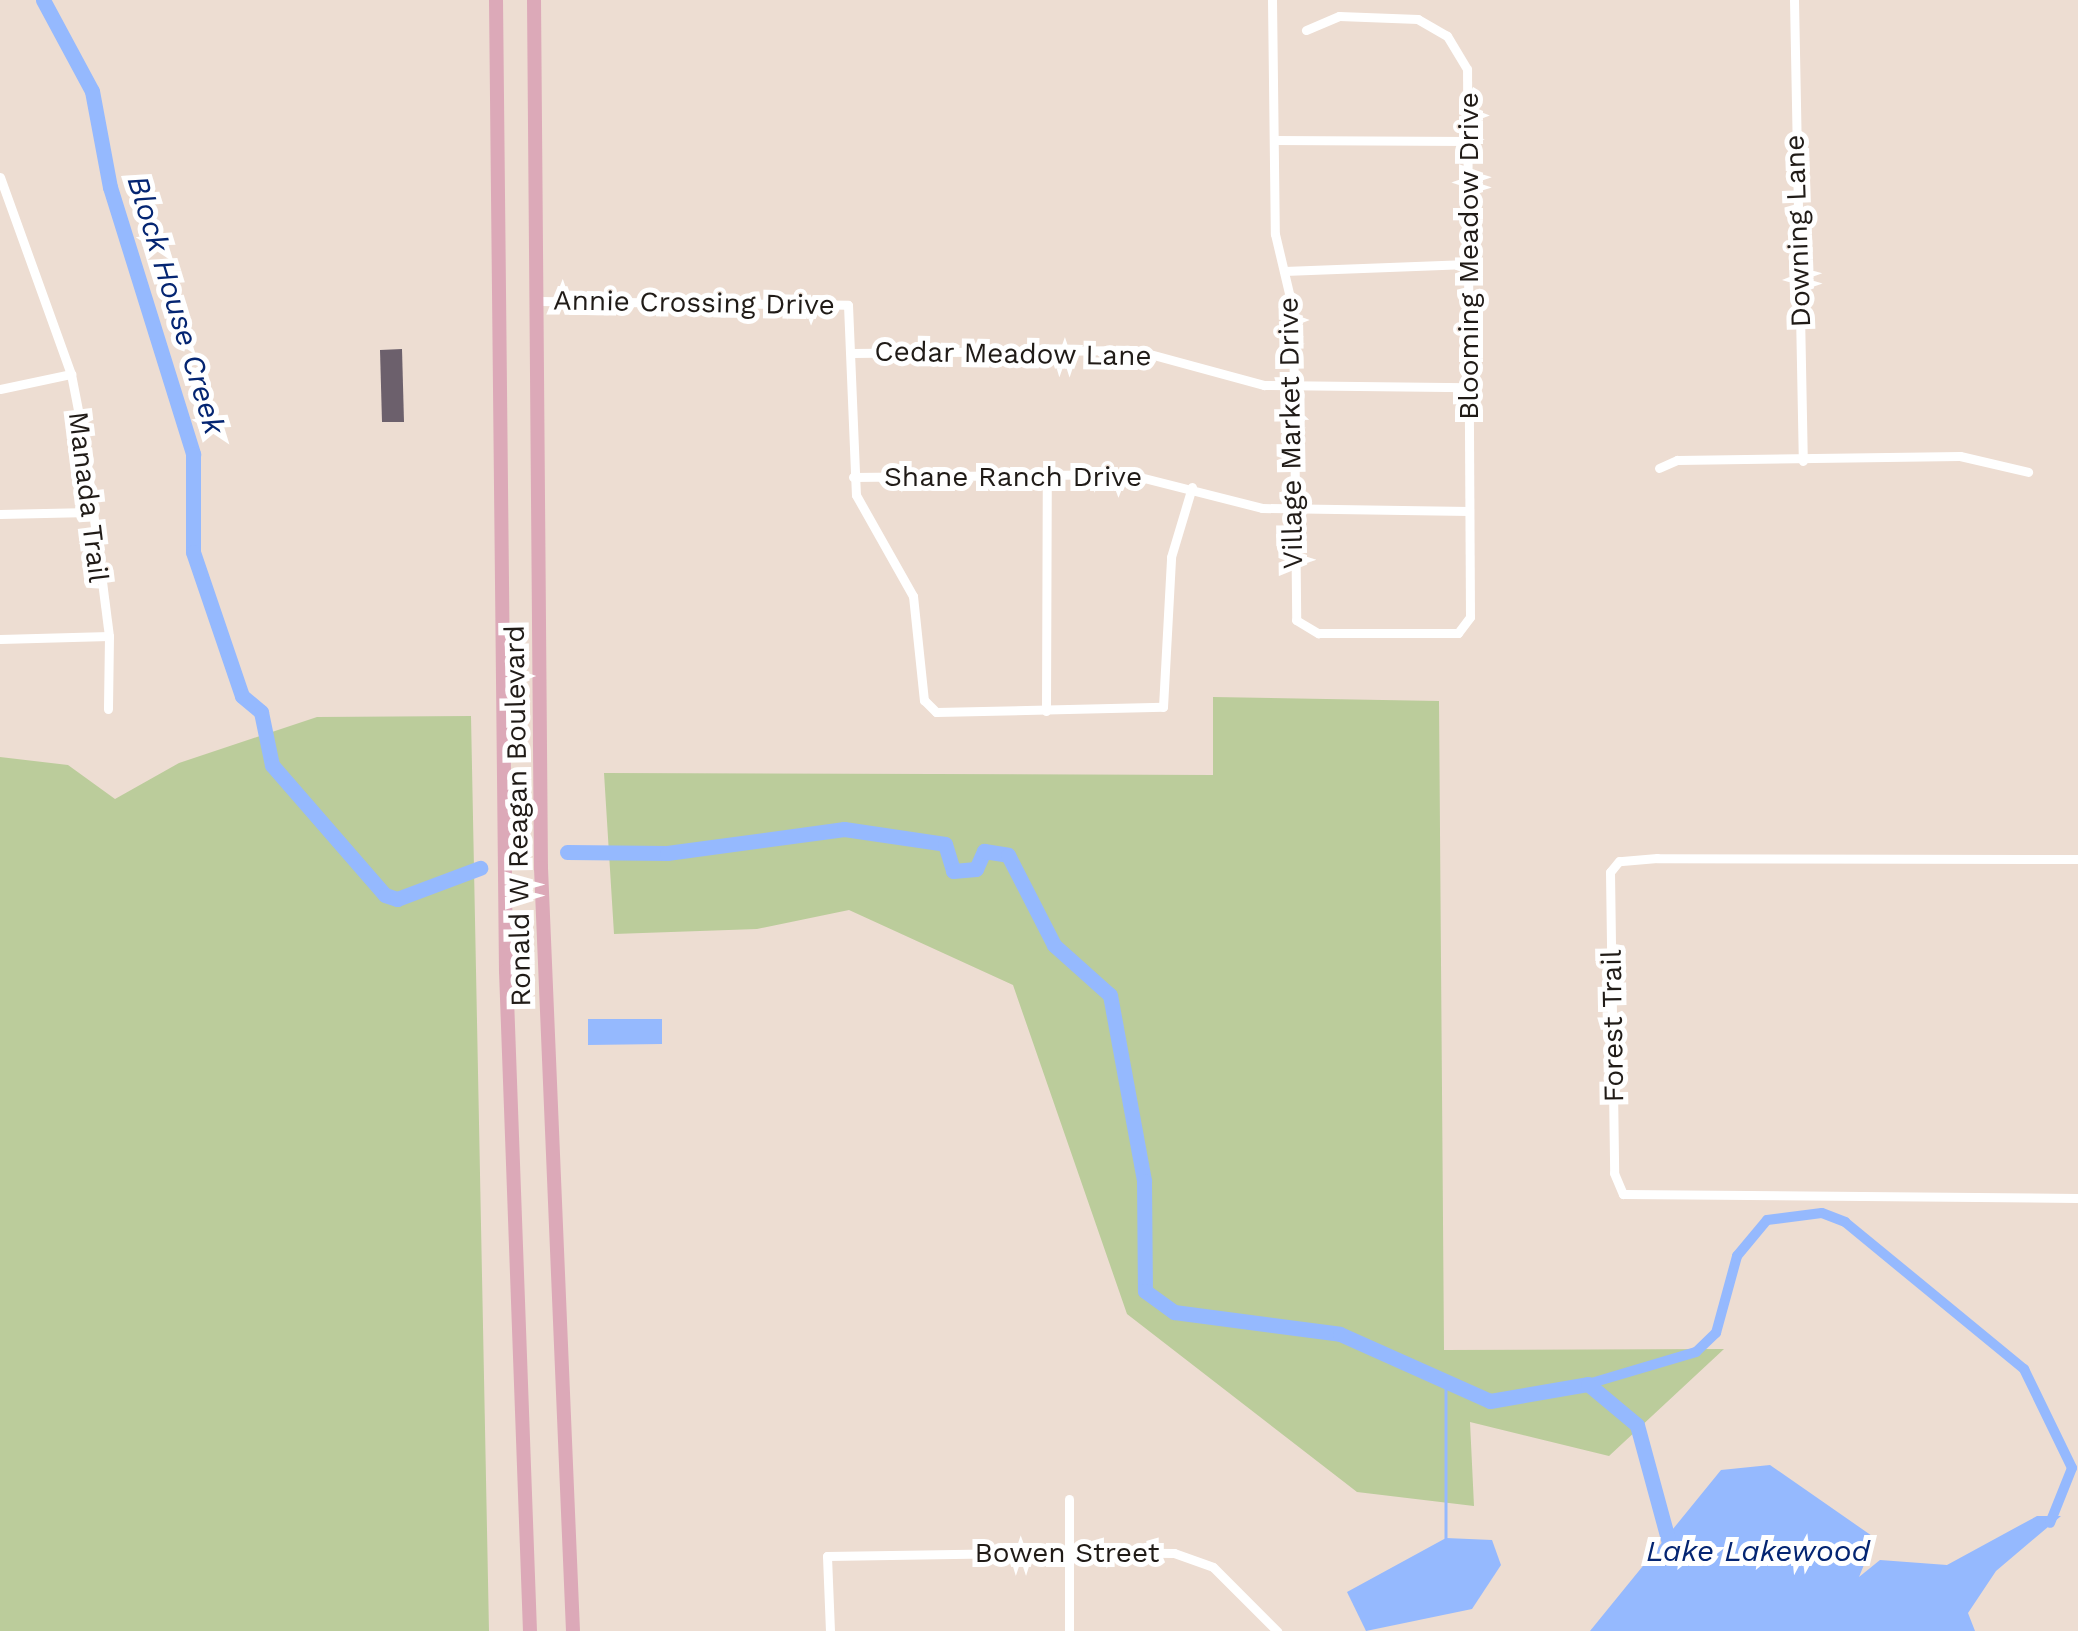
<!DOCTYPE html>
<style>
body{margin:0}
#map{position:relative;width:2078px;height:1631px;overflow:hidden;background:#edddd2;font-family:"Work Sans",sans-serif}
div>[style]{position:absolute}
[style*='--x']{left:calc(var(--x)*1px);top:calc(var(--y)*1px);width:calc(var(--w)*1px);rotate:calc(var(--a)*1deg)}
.green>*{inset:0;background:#bbcc9b}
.water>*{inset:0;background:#95b9fe}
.stream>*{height:2.5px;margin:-1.25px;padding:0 1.25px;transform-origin:1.25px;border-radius:1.25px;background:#95b9fe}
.canal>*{height:10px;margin:-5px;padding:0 5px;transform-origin:5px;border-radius:5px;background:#95b9fe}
.river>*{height:15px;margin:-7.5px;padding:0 7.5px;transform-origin:7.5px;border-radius:7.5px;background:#95b9fe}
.building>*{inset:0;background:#6c606c}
.street>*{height:9px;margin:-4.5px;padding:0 4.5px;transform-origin:4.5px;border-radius:4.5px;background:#fff}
.primary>*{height:14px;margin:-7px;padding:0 7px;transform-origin:7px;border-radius:7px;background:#dca9b8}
span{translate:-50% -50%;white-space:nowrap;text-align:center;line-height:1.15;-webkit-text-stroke:10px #fff;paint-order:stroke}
.street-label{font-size:28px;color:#201b17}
.water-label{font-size:30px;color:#042572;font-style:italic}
</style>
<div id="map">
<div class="green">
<div style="clip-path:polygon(1213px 697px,1439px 701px,1444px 1350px,1724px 1349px,1609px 1456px,1470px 1422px,1474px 1506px,1357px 1492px,1127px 1314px,1013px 985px,849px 910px,757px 929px,614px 934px,604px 773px,1213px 775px)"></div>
<div style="clip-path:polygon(471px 716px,489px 1631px,0 1631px,0 757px,68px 765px,115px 799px,179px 763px,317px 717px)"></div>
</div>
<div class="water">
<div style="clip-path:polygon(588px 1019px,662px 1019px,662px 1044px,588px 1045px)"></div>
<div style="clip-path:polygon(1770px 1465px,1875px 1538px,1859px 1577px,1880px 1560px,1947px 1565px,2037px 1516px,2061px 1516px,1996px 1571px,1968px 1613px,1975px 1631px,1590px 1631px,1721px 1470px)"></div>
<div style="clip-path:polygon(1446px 1538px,1492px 1540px,1501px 1565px,1472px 1609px,1366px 1631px,1347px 1592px)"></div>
</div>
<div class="stream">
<div style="--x:1446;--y:1386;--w:152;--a:90"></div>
</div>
<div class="canal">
<div style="--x:1588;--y:1384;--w:113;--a:-16.5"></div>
<div style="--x:1696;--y:1352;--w:28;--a:-44"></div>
<div style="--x:1716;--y:1333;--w:80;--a:-74.7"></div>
<div style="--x:1737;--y:1256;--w:47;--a:-50.2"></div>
<div style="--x:1767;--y:1220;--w:55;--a:-7.3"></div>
<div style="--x:1822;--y:1213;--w:25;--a:21"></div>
<div style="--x:1845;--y:1222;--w:232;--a:39.4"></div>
<div style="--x:2024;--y:1369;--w:110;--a:64.1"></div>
<div style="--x:2072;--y:1468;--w:59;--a:111.8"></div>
</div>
<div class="river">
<div style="--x:43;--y:0;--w:103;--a:61.7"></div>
<div style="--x:92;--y:91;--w:98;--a:79.4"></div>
<div style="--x:110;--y:187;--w:280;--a:72.7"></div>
<div style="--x:193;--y:454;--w:98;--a:90"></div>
<div style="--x:193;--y:552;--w:152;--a:71.2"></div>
<div style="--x:242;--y:696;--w:25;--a:40"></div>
<div style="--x:261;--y:712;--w:54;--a:78.3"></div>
<div style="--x:272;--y:765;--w:172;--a:49"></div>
<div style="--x:385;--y:895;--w:13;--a:18"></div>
<div style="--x:397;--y:899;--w:89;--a:-20.5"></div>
<div style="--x:567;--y:852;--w:100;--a:0.6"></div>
<div style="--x:667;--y:853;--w:179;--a:-7.7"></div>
<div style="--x:844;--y:829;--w:102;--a:8.4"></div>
<div style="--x:945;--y:844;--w:28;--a:73"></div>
<div style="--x:953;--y:871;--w:23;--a:-5"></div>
<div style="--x:976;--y:869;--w:20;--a:-66"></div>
<div style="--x:984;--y:851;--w:24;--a:9"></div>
<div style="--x:1008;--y:855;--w:101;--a:62.9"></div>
<div style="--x:1054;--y:945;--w:75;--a:41.8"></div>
<div style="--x:1110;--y:995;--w:189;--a:79.6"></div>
<div style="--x:1144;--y:1181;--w:110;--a:89.5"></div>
<div style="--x:1145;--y:1291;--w:36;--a:36"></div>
<div style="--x:1174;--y:1312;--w:167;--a:7.5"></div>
<div style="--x:1340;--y:1334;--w:164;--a:24.1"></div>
<div style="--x:1490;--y:1401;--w:99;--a:-9.8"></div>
<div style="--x:1588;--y:1384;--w:64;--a:39.9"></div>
<div style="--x:1637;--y:1425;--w:130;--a:74.8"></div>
</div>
<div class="building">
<div style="clip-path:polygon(402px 349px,404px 422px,382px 422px,380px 350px)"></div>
</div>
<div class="street">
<div style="--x:1272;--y:0;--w:234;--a:89.3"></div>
<div style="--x:1275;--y:234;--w:78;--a:76.7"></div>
<div style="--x:1293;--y:310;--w:310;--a:89.4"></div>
<div style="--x:1296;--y:620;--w:26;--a:31"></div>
<div style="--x:1318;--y:633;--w:140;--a:0"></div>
<div style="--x:1458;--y:633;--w:20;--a:-53"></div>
<div style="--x:1470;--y:617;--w:548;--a:-90.31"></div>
<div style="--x:1467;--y:69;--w:39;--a:-121"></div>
<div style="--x:1447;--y:36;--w:34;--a:-150"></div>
<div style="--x:1418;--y:19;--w:79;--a:-177.8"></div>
<div style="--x:1339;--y:16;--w:36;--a:157"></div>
<div style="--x:1794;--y:0;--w:461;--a:88.9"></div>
<div style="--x:1274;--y:140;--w:195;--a:0.3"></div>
<div style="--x:0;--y:177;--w:209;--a:70.2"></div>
<div style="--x:71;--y:374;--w:68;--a:79"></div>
<div style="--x:84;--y:441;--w:197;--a:82.7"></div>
<div style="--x:109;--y:636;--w:73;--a:90.8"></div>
<div style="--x:1284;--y:271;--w:184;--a:-2.2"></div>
<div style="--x:539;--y:301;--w:309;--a:0.7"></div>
<div style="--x:848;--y:305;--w:190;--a:87.6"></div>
<div style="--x:856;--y:495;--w:116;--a:60.6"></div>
<div style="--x:913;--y:596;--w:105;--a:84"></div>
<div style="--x:924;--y:700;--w:17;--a:45"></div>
<div style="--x:936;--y:712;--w:227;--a:-1.3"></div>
<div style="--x:1163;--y:707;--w:150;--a:-86.9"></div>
<div style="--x:1171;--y:557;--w:73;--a:-73.3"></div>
<div style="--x:852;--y:353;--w:283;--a:-0.6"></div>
<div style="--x:1135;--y:350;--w:134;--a:15.2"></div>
<div style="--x:1264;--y:385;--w:205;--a:0.6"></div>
<div style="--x:0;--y:389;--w:73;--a:-11.9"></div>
<div style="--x:1659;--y:468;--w:20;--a:-24"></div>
<div style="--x:1677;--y:460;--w:283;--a:-0.8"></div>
<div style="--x:1960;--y:456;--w:70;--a:13.2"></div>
<div style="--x:853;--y:477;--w:275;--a:-0.6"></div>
<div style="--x:1128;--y:474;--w:138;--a:14.2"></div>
<div style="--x:1262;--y:508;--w:207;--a:0.8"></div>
<div style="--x:0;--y:514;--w:90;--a:-1.3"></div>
<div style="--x:0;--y:639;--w:109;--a:-1.6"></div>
<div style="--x:1046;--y:711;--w:237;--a:-89.8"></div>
<div style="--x:2078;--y:859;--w:421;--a:-179.9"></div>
<div style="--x:1657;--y:858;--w:38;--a:175"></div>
<div style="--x:1619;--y:861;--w:14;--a:129"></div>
<div style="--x:1610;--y:872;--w:301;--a:89.2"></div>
<div style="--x:1614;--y:1173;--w:23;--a:67"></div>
<div style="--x:1623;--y:1194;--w:455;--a:0.5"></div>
<div style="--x:1069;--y:1499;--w:132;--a:90"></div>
<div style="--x:830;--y:1631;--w:75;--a:-92.3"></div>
<div style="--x:827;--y:1556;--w:242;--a:-0.9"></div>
<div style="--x:1069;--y:1552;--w:105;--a:0.5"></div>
<div style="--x:1174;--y:1553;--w:41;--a:19.7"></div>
<div style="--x:1213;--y:1567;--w:91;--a:45"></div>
</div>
<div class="primary">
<div style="--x:496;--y:0;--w:971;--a:89.41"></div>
<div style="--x:506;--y:971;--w:660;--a:87.92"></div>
<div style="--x:534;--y:0;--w:868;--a:89.54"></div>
<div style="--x:541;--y:868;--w:764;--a:87.6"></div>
</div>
<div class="street-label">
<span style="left:1798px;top:231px;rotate:-92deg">Downing Lane</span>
<span style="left:1469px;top:256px;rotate:-90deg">Blooming Meadow Drive</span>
<span style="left:694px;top:303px;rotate:1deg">Annie Crossing Drive</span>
<span style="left:1013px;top:354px;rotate:1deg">Cedar Meadow Lane</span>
<span style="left:1291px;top:433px;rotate:-91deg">Village Market Drive</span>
<span style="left:1013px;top:477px">Shane Ranch Drive</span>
<span style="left:88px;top:497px;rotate:83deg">Manada Trail</span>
<span style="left:518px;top:816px;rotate:-91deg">Ronald W Reagan Boulevard</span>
<span style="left:1613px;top:1026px;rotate:-91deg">Forest Trail</span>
<span style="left:1067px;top:1553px">Bowen Street</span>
</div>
<div class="water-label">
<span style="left:176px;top:305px;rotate:73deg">Block House Creek</span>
<span style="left:1758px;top:1551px">Lake Lakewood</span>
</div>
</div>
